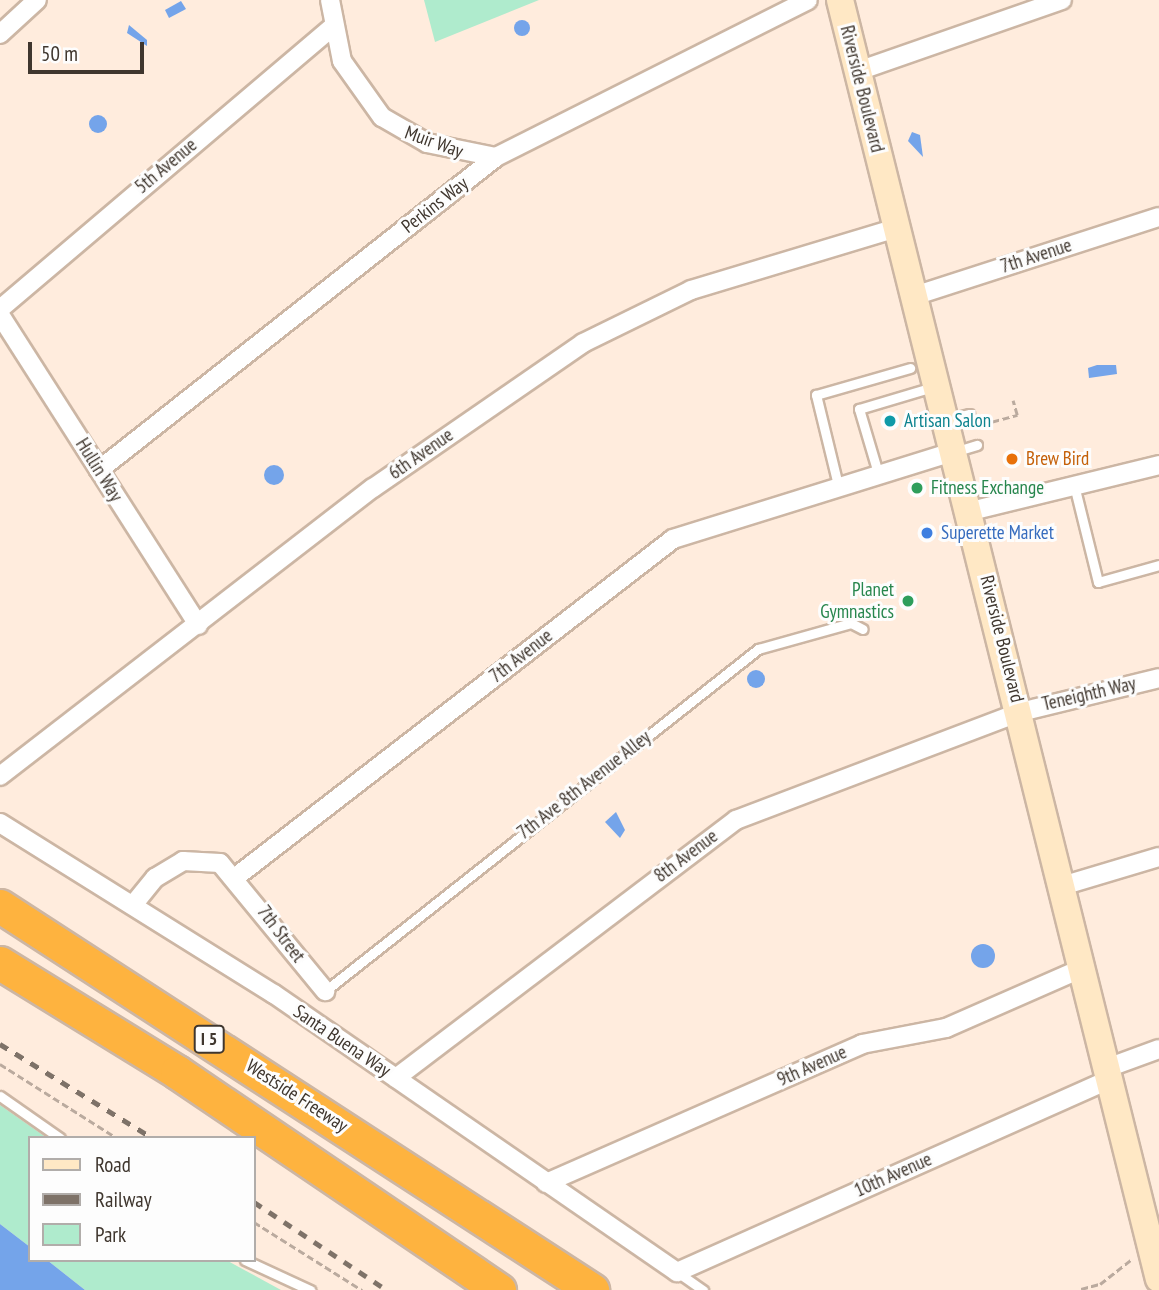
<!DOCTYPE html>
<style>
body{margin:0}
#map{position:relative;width:1159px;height:1290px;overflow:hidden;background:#ffecdd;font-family:"PT Sans Narrow",sans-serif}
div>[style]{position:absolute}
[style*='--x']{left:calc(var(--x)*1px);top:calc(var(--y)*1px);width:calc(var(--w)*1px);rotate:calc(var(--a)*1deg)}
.green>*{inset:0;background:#afebcd}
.water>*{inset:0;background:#74a4ea}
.round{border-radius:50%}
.path>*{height:2.5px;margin-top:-1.25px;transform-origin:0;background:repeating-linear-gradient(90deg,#baaa9e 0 7px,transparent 0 10.5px)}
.roads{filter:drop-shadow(2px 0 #ccb6a4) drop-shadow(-2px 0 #ccb6a4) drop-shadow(0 2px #ccb6a4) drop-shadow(0 -2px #ccb6a4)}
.lane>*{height:9px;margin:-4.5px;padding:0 4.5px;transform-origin:4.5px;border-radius:4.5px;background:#fff}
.street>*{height:18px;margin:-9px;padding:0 9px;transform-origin:9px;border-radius:9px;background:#fff}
.secondary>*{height:26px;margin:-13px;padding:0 13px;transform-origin:13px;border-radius:13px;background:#ffe8c5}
.highway>*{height:33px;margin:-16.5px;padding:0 16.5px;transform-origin:16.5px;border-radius:16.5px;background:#feb33f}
.rail>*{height:4.5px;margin-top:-2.25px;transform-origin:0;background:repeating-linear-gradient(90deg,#7e7268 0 9px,transparent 0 18px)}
.dots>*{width:19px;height:19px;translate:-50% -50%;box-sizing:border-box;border:4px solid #fdfdfd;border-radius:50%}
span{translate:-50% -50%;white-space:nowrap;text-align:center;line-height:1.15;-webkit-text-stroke:6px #fdfdfd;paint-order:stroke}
.shield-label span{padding:2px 5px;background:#fdfdfd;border:2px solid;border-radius:5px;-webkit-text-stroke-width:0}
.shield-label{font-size:18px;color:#3f362e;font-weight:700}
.street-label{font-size:19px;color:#3f362e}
.culture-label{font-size:19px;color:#0d838f}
.left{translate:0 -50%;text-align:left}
.food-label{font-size:19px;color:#c56008}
.leisure-label{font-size:19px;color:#27864d}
.right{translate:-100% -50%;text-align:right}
.shop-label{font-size:19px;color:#366cbe}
.legend{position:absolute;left:28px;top:1136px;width:228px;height:126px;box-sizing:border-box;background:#fdfdfd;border:2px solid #b1adaa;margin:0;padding:9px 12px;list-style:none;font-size:21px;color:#3f362e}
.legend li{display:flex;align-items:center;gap:14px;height:35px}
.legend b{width:35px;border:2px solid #b1adaa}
.scale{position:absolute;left:28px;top:42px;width:116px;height:32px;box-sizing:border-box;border:4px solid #3f362e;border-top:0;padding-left:9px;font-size:21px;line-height:24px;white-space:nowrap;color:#3f362e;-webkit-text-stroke:5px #fdfdfd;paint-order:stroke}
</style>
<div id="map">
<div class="green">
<div style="clip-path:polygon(424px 0,539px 0,435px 42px)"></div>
<div style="clip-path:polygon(0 1105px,47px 1138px,30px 1138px,30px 1247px,0 1224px)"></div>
<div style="clip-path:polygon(47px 1260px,226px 1260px,281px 1290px,85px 1290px)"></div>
</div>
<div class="water">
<div style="clip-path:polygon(181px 1px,186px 9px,169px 18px,165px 10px)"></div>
<div class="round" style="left:514px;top:20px;width:16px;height:16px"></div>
<div style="clip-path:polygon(129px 25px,147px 40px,147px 46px,127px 33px)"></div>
<div class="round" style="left:89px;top:115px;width:18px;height:18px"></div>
<div style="clip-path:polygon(912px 132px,920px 135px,923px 157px,908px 141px)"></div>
<div style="clip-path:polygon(1097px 365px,1116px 365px,1117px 374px,1089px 378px,1088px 368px)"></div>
<div class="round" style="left:264px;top:465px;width:20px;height:20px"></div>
<div class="round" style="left:747px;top:670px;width:18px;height:18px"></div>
<div style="clip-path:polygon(616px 812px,625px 830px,620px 838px,605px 822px)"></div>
<div class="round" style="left:971px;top:944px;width:24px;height:24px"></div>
<div style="clip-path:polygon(0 1224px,30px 1247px,30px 1260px,47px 1260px,85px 1290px,0 1290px)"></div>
</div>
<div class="path">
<div style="--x:972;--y:427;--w:47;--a:-14.9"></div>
<div style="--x:1017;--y:415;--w:15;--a:-106"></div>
<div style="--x:0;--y:1064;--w:138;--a:32.3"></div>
<div style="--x:254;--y:1222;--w:128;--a:32.2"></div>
<div style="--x:1081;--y:1289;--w:20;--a:-15"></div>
<div style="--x:1100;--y:1284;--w:39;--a:-38"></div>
</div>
<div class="roads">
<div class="lane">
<div style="--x:949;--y:419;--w:21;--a:-14"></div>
<div style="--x:957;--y:451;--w:21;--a:-17"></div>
<div style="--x:878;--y:473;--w:67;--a:-106.5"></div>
<div style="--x:859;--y:409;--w:77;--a:-16.6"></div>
<div style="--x:838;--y:485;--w:93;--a:-103.7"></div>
<div style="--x:816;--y:395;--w:98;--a:-16"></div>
<div style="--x:1074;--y:485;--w:100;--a:76.1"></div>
<div style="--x:1098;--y:582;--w:63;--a:-15.6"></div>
<div style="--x:325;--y:991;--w:552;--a:-38.3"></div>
<div style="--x:758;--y:649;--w:97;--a:-15.6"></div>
<div style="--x:851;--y:623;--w:13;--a:27"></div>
<div style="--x:0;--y:1096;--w:73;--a:35"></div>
<div style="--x:245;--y:1260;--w:72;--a:24.8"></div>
<div style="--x:677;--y:1272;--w:32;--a:35"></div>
</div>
<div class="street">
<div style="--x:330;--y:0;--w:62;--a:78.9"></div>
<div style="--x:342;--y:61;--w:69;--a:54.5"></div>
<div style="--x:382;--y:117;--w:52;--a:30"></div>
<div style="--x:427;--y:143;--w:70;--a:11.5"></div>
<div style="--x:0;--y:34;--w:50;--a:-42.6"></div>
<div style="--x:858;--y:71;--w:216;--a:-19.2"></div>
<div style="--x:914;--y:296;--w:257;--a:-17.9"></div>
<div style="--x:0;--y:309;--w:438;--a:-40.3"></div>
<div style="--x:0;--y:315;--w:368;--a:57.4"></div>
<div style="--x:99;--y:470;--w:506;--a:-38.25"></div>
<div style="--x:496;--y:157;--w:349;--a:-26.7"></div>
<div style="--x:971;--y:511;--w:194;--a:-13.7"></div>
<div style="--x:0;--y:776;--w:471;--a:-37.7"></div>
<div style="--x:373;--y:488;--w:255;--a:-34.6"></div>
<div style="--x:583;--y:343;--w:120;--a:-26.1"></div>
<div style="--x:691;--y:290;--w:214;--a:-16.8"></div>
<div style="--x:0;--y:823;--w:323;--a:32"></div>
<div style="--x:274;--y:994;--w:490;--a:34.6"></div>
<div style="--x:677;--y:1272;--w:474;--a:-24"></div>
<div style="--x:237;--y:876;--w:551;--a:-37.7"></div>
<div style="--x:673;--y:539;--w:295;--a:-17.3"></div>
<div style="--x:1065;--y:885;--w:98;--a:-16.6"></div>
<div style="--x:133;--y:905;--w:35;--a:-51"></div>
<div style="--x:155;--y:878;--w:33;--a:-31"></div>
<div style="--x:183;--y:861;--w:37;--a:3"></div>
<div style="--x:220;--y:863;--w:166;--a:50.6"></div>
<div style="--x:1107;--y:1068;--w:55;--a:-20.1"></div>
<div style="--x:396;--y:1078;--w:427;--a:-37.2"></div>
<div style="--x:736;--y:820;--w:304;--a:-20.8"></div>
<div style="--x:1020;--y:712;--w:143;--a:-13.7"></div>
<div style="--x:546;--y:1183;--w:345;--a:-23.7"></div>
<div style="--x:862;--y:1044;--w:86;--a:-10.8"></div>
<div style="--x:946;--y:1028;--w:150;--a:-23.7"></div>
</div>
<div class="secondary">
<div style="--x:840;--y:0;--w:1318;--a:76"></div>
</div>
<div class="highway">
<div style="--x:0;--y:906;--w:706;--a:32.97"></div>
<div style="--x:0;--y:963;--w:208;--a:31.6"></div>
<div style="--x:177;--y:1072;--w:389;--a:34.1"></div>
</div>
</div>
<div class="rail">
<div style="--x:0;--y:1044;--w:180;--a:31.6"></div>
<div style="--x:254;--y:1202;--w:159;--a:33.5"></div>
</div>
<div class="dots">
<div style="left:890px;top:421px;background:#0f9aa8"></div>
<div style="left:1012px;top:459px;background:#e8710a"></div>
<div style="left:917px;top:488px;background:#2e9e5b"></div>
<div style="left:927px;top:533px;background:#3f7fe0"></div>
<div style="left:908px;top:601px;background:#2e9e5b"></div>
</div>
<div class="shield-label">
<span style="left:209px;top:1039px">I 5</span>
</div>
<div class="street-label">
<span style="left:862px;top:89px;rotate:76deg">Riverside Boulevard</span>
<span style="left:434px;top:142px;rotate:20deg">Muir Way</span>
<span style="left:166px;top:166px;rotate:-40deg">5th Avenue</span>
<span style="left:435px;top:205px;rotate:-38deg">Perkins Way</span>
<span style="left:1036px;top:256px;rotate:-18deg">7th Avenue</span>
<span style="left:421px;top:454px;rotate:-35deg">6th Avenue</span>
<span style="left:99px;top:470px;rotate:58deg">Hullin Way</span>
<span style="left:1002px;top:639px;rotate:76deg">Riverside Boulevard</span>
<span style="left:521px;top:656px;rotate:-38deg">7th Avenue</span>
<span style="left:1089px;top:694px;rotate:-13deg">Teneighth Way</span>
<span style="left:584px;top:785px;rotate:-38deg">7th Ave 8th Avenue Alley</span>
<span style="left:686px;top:856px;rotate:-37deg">8th Avenue</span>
<span style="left:281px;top:934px;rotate:53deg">7th Street</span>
<span style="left:342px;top:1041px;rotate:34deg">Santa Buena Way</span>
<span style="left:812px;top:1066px;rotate:-24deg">9th Avenue</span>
<span style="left:297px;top:1096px;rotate:33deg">Westside Freeway</span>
<span style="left:893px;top:1175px;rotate:-24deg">10th Avenue</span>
</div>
<div class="culture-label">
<span class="left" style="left:904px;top:421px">Artisan Salon</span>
</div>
<div class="food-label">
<span class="left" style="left:1026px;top:459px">Brew Bird</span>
</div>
<div class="leisure-label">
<span class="left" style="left:931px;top:488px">Fitness Exchange</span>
<span class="right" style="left:894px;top:601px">Planet<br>Gymnastics</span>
</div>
<div class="shop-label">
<span class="left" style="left:941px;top:533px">Superette Market</span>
</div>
<ul class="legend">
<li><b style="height:9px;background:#ffe8c5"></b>Road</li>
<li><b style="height:9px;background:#7e7268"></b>Railway</li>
<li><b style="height:19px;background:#afebcd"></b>Park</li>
</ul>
<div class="scale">50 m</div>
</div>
